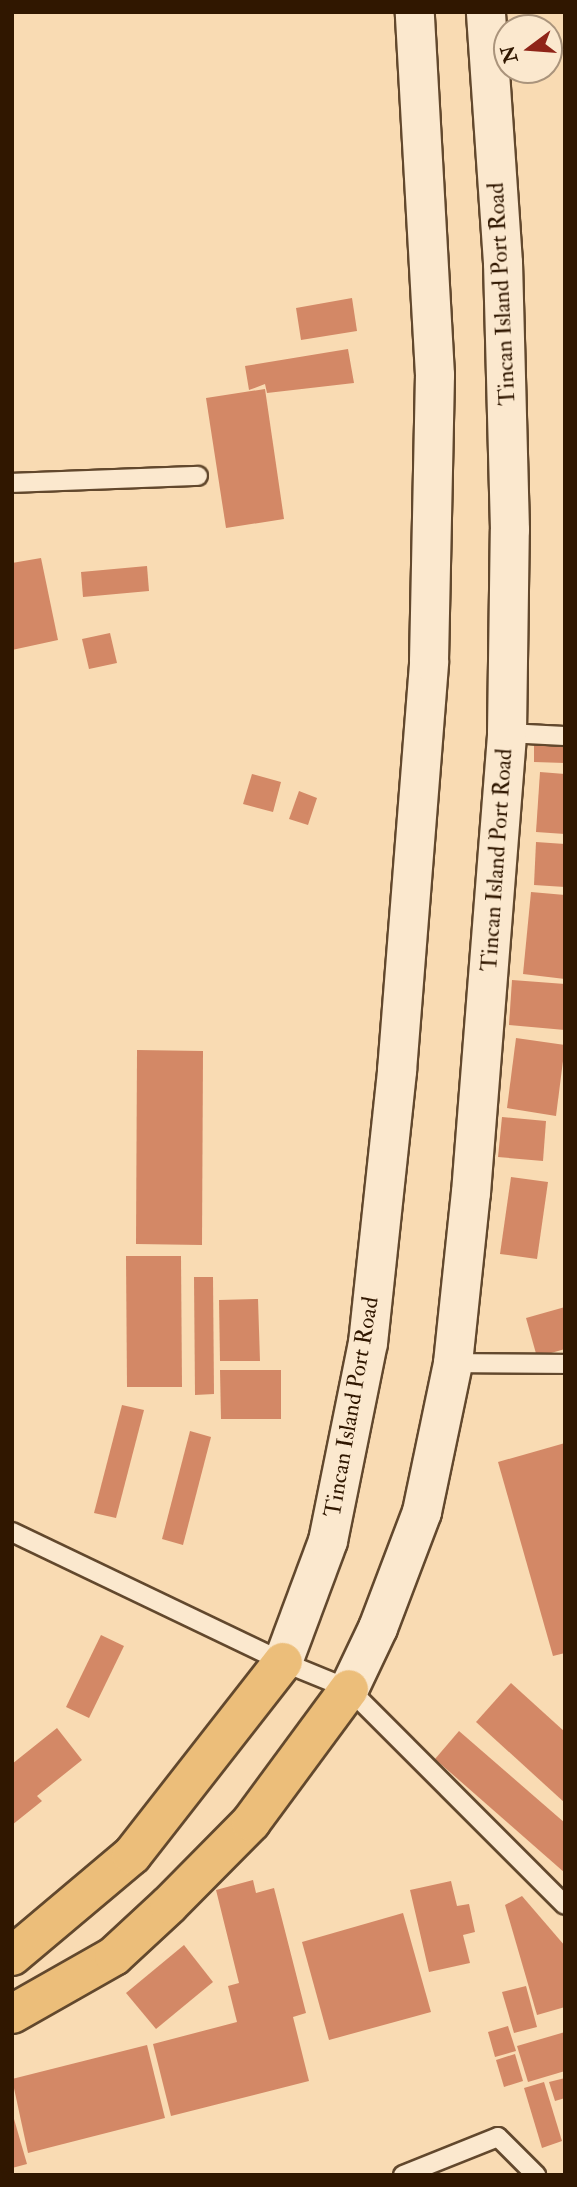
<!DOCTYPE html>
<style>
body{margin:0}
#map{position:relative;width:577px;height:2187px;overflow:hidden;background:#f9dbb3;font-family:"IM FELL Double Pica",serif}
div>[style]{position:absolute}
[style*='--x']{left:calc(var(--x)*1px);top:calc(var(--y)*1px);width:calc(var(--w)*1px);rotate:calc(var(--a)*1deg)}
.building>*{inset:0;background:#d38866}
.roads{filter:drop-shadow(2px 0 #62482d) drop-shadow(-2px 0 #62482d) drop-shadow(0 2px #62482d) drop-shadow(0 -2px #62482d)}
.lane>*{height:18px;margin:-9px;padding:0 9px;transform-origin:9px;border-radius:9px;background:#fbe8ce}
.secondary>*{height:38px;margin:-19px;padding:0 19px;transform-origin:19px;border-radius:19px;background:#fbe8ce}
.highway>*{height:38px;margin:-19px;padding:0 19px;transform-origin:19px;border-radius:19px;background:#ecbe7a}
span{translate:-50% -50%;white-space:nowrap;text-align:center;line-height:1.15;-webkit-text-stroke:5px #fbe8ce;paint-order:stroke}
.street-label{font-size:23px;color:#301700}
.frame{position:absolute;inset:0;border:14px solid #301700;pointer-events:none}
.north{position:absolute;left:493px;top:14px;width:70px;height:70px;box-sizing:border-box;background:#fbe8ce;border:2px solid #aa947c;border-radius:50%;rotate:254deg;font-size:19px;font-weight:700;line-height:28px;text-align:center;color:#301700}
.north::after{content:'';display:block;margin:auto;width:24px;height:32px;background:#8f2418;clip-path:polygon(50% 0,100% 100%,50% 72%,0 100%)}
</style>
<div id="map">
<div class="building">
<div style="clip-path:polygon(352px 298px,357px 331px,301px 340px,296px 308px)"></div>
<div style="clip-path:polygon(348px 349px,354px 383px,267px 393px,265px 384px,249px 390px,245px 366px)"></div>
<div style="clip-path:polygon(265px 389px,284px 519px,226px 528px,206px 398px)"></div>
<div style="clip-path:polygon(41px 558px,58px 640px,12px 650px,12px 563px)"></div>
<div style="clip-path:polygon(147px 566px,149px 591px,83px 597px,81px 572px)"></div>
<div style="clip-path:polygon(110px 633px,117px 663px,89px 669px,82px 639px)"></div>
<div style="clip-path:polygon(534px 737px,565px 738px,565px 763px,534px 762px)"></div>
<div style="clip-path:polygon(540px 772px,565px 774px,565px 834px,536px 832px)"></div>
<div style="clip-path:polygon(252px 774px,281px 782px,273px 812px,243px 804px)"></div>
<div style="clip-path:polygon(299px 791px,317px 798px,308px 825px,289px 819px)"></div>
<div style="clip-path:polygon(536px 842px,565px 844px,565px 887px,534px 885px)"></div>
<div style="clip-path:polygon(531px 892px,565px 895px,565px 979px,523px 974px)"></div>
<div style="clip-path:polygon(512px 980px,565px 984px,565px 1030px,509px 1025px)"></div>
<div style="clip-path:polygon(516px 1038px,565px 1045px,556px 1116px,507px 1108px)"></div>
<div style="clip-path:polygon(137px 1050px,203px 1051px,202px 1245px,136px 1244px)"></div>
<div style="clip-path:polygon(502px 1117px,546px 1121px,543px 1161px,498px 1157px)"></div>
<div style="clip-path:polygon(511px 1177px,548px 1182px,537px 1259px,500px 1254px)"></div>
<div style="clip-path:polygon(126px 1256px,181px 1256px,182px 1387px,127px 1387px)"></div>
<div style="clip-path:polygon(194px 1277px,213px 1277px,214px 1394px,195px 1395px)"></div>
<div style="clip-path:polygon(258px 1299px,260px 1361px,220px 1361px,219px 1300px)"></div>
<div style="clip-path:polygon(565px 1307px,565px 1349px,537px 1357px,526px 1318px)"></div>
<div style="clip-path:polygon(220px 1370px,281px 1370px,281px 1419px,221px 1419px)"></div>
<div style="clip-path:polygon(122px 1405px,144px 1410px,116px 1518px,94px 1513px)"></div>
<div style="clip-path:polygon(190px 1431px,211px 1437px,183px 1545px,162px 1539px)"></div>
<div style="clip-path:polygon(565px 1443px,565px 1653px,553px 1656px,498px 1462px)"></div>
<div style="clip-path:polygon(101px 1635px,124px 1646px,89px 1718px,66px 1707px)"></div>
<div style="clip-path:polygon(511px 1683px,565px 1732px,565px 1803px,476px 1722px)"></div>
<div style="clip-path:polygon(57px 1728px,82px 1760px,37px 1796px,42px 1801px,12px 1825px,12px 1764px)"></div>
<div style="clip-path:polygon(459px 1731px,565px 1823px,565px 1873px,435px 1759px)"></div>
<div style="clip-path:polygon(253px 1880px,256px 1893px,274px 1888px,306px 2013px,293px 2017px,309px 2081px,171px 2116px,153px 2044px,237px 2022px,228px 1986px,239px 1983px,216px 1890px)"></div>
<div style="clip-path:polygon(451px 1881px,457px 1906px,469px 1904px,475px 1932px,463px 1935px,470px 1963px,429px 1972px,410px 1890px)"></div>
<div style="clip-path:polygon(522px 1896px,565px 1946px,565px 2007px,537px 2015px,505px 1905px)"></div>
<div style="clip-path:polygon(403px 1913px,431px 2012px,329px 2040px,302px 1942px)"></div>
<div style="clip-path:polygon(184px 1945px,213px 1982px,156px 2029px,126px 1993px)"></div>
<div style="clip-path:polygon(526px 1986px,537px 2027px,514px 2033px,502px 1992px)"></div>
<div style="clip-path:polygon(508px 2026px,516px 2051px,495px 2057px,488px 2032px)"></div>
<div style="clip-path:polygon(565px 2032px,565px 2071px,528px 2082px,517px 2046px)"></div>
<div style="clip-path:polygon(147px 2045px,165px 2118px,28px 2153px,12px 2079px)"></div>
<div style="clip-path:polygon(515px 2054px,523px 2081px,504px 2087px,496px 2060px)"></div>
<div style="clip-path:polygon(565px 2078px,565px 2098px,555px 2101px,549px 2082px)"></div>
<div style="clip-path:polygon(544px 2082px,562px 2141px,542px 2148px,524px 2088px)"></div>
<div style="clip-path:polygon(12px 2112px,27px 2164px,12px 2168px)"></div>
</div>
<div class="roads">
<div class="lane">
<div style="--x:12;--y:483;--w:186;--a:-2.2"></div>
<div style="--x:507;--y:733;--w:58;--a:3"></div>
<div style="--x:453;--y:1363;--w:112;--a:0.5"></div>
<div style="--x:12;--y:1532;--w:301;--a:25.6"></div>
<div style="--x:283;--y:1662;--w:71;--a:22.2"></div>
<div style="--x:349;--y:1689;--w:305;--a:45"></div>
<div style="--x:403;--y:2175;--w:102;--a:-21.8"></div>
<div style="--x:498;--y:2137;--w:54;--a:45"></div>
</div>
<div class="secondary">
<div style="--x:283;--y:1662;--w:129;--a:-69.6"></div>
<div style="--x:328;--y:1541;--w:202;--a:-78.6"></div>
<div style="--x:368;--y:1343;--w:274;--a:-83.9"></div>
<div style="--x:397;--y:1071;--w:411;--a:-85.5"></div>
<div style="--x:429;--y:661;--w:286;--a:-88.8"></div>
<div style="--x:435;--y:375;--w:364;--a:-93.2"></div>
<div style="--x:349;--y:1689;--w:68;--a:-64.6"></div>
<div style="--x:378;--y:1628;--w:124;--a:-69.2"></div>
<div style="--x:422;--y:1512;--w:152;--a:-78.2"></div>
<div style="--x:453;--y:1363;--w:171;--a:-84"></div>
<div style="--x:471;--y:1193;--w:461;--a:-85.5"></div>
<div style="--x:507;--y:733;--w:203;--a:-89.2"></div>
<div style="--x:510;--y:530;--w:267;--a:-91.5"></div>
<div style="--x:503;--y:263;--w:252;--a:-93.9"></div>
</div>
<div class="highway">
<div style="--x:12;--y:1956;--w:157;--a:-40.1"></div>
<div style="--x:132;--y:1855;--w:245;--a:-52"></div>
<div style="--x:12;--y:2014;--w:117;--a:-29.6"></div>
<div style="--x:114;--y:1956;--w:75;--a:-42.8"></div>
<div style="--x:169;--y:1905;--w:117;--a:-45.3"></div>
<div style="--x:251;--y:1822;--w:165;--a:-53.6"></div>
</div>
</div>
<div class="street-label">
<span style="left:502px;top:294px;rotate:-93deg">Tincan Island Port Road</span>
<span style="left:497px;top:860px;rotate:-86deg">Tincan Island Port Road</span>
<span style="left:352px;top:1407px;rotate:-80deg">Tincan Island Port Road</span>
</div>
<div class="frame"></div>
<div class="north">N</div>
</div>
